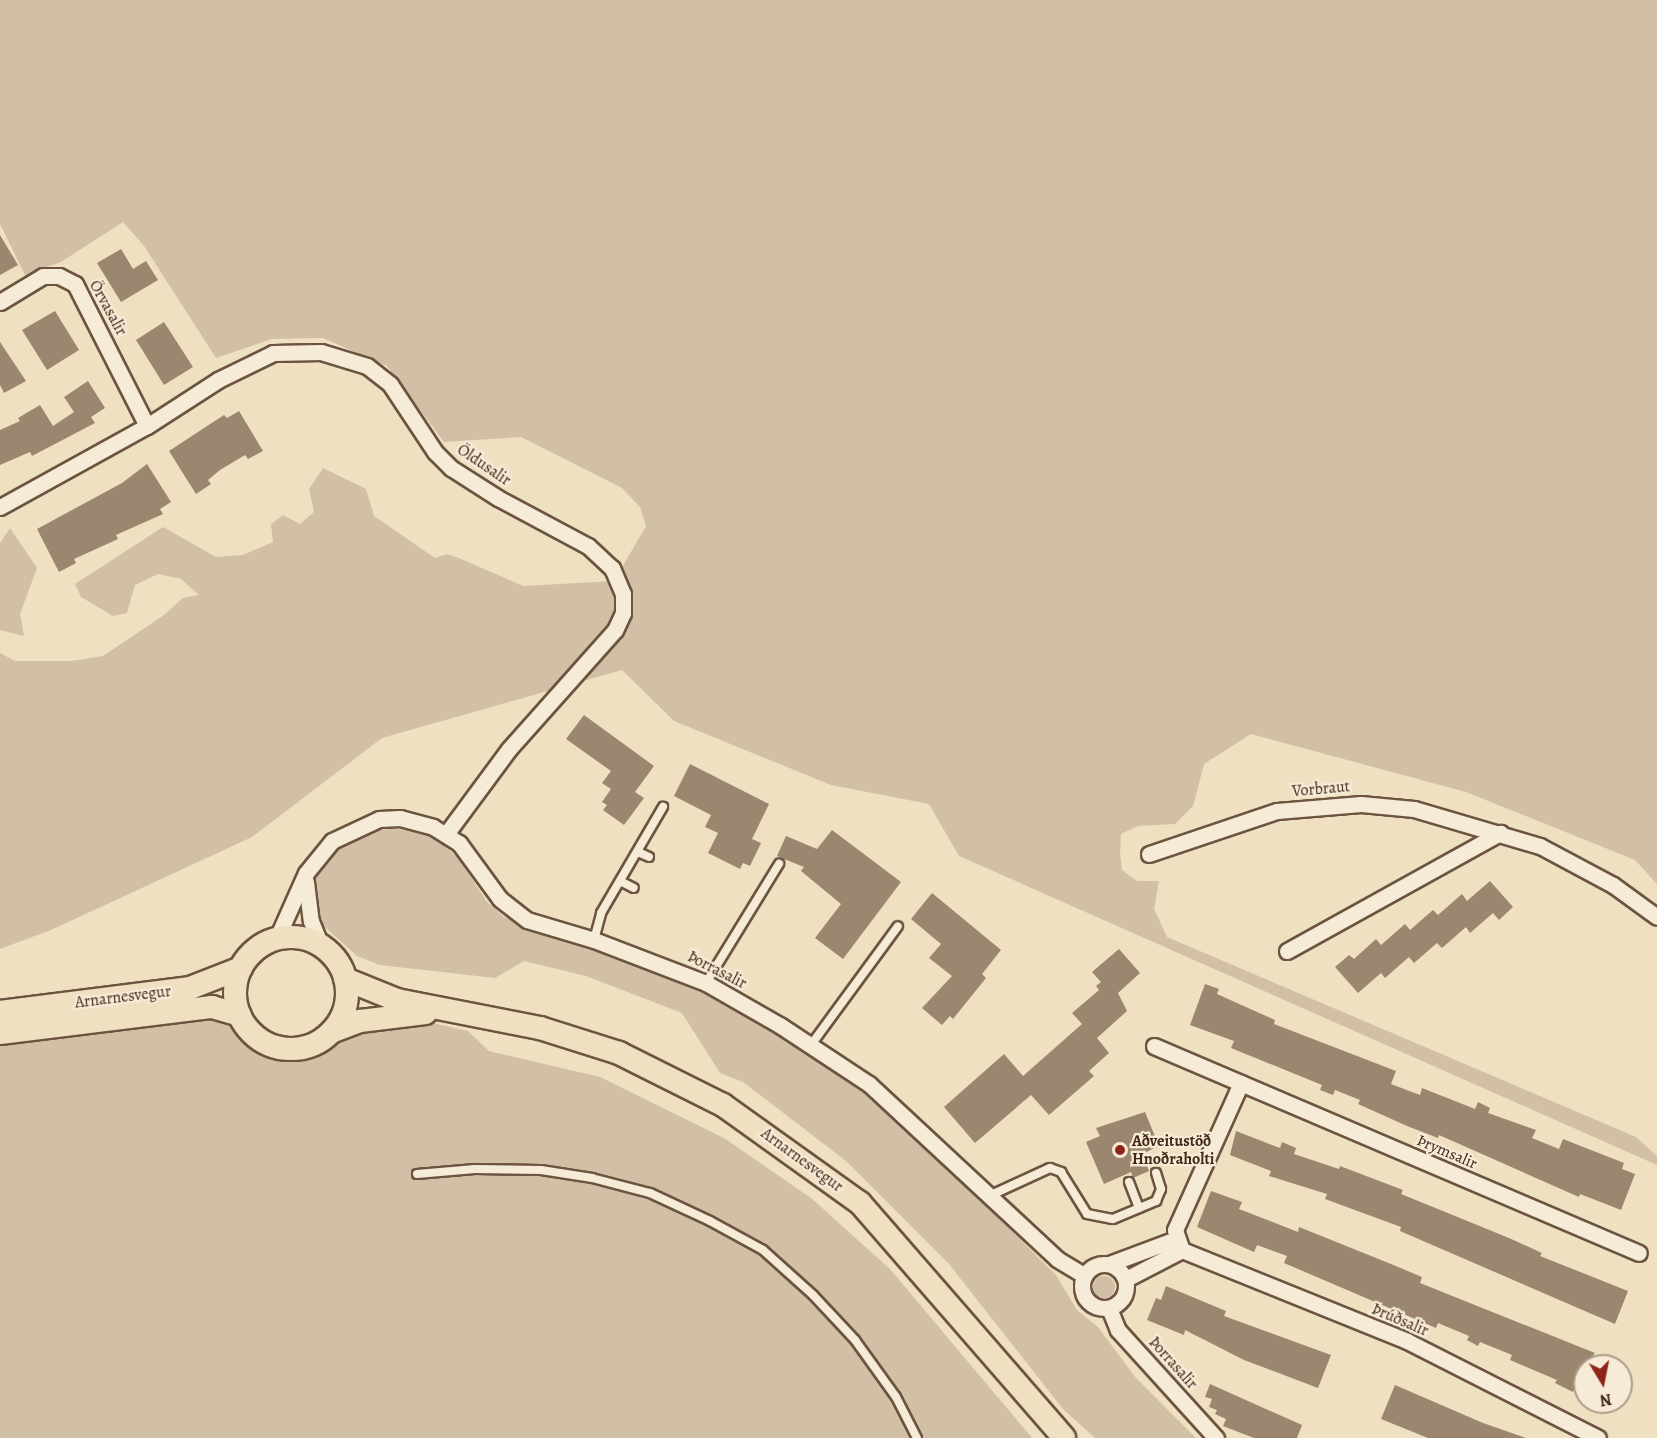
<!DOCTYPE html>
<meta charset="utf-8">
<style>
body{margin:0}
#map{position:relative;width:1657px;height:1438px;overflow:hidden;background:#efe0c2;font-family:Alegreya,serif}
div>[style]{position:absolute}
[style*='--x']{left:calc(var(--x)*1px);top:calc(var(--y)*1px);width:calc(var(--w)*1px);rotate:calc(var(--a)*1deg)}
.green>*{inset:0;background:#d1c0a5}
.round{border-radius:50%}
.building>*{inset:0;background:#9b866f}
.roads{filter:drop-shadow(2px 0 #6c5440) drop-shadow(-2px 0 #6c5440) drop-shadow(0 2px #6c5440) drop-shadow(0 -2px #6c5440)}
.service>*{height:8px;margin:-4px;padding:0 4px;transform-origin:4px;border-radius:4px;background:#f5ebd7}
.minor>*{height:15px;margin:-7.5px;padding:0 7.5px;transform-origin:7.5px;border-radius:7.5px;background:#f5ebd7}
.minor>.ring{margin:-7.5px;padding:0;box-sizing:content-box;background:none;border:15px solid #f5ebd7;border-radius:50%}
.primary>*{height:22px;margin:-11px;padding:0 11px;transform-origin:11px;border-radius:11px;background:#efe0c2}
.primary>.ring{margin:-11px;padding:0;box-sizing:content-box;background:none;border:22px solid #efe0c2;border-radius:50%}
.dots>*{width:16px;height:16px;translate:-50% -50%;box-sizing:border-box;border:3px solid #f5ebd7;border-radius:50%}
span{translate:-50% -50%;white-space:nowrap;text-align:center;line-height:1.15;-webkit-text-stroke:4.5px #f5ebd7;paint-order:stroke}
.street-label{font-size:16px;color:#412515}
.poi-label{font-size:16px;color:#412515;font-weight:700}
.left{translate:0 -50%;text-align:left}
.north{position:absolute;left:1573px;top:1354px;width:60px;height:60px;box-sizing:border-box;background:#f5ebd7;border:2px solid #ad9c89;border-radius:50%;rotate:170deg;font-size:16px;font-weight:700;line-height:24px;text-align:center;color:#412515}
.north::after{content:'';display:block;margin:auto;width:21px;height:27px;background:#8f2418;clip-path:polygon(50% 0,100% 100%,50% 72%,0 100%)}
</style>
<div id="map">
<div class="green">
<div style="clip-path:polygon(0 0,1657px 0,1657px 884px,1635px 860px,1466px 792px,1251px 734px,1204px 764px,1193px 806px,1175px 824px,1138px 826px,1121px 834px,1120px 852px,1122px 870px,1137px 881px,1159px 881px,1154px 909px,1167px 937px,1636px 1137px,1657px 1156px,1657px 1165px,959px 856px,929px 804px,831px 785px,674px 721px,622px 670px,382px 738px,252px 837px,51px 930px,0 949px,0 653px,15px 661px,71px 661px,103px 656px,164px 615px,183px 598px,199px 595px,181px 579px,158px 574px,135px 585px,127px 613px,113px 616px,81px 597px,75px 584px,163px 527px,216px 557px,243px 555px,273px 542px,271px 524px,283px 515px,300px 524px,314px 512px,309px 489px,323px 468px,366px 489px,374px 516px,435px 558px,447px 554px,459px 558px,523px 586px,614px 581px,646px 526px,640px 507px,622px 488px,521px 437px,444px 442px,387px 366px,323px 338px,272px 339px,216px 358px,144px 246px,123px 222px,61px 262px,25px 275px,0 224px)"></div>
<div style="clip-path:polygon(10px 528px,37px 568px,20px 614px,24px 636px,0 630px,0 543px)"></div>
<div style="clip-path:polygon(394px 828px,421px 833px,443px 844px,459px 859px,487px 902px,504px 917px,671px 977px,759px 1021px,819px 1057px,915px 1135px,1056px 1275px,1077px 1310px,1098px 1327px,1136px 1378px,1196px 1438px,1095px 1438px,1063px 1409px,949px 1264px,846px 1161px,743px 1082px,720px 1073px,682px 1013px,586px 976px,524px 961px,495px 978px,380px 965px,357px 956px,318px 921px,313px 884px,324px 862px,343px 843px,370px 832px)"></div>
<div style="clip-path:polygon(201px 1013px,237px 1022px,265px 1049px,284px 1056px,306px 1057px,328px 1050px,364px 1030px,419px 1020px,468px 1031px,489px 1051px,600px 1077px,724px 1138px,811px 1198px,890px 1269px,1032px 1438px,0 1438px,0 1038px)"></div>
<div class="round" style="left:1093px;top:1276px;width:22px;height:22px"></div>
</div>
<div class="building">
<div style="clip-path:polygon(0 235px,18px 265px,0 275px)"></div>
<div style="clip-path:polygon(121px 249px,133px 269px,146px 261px,158px 280px,121px 302px,97px 263px)"></div>
<div style="clip-path:polygon(55px 311px,79px 350px,47px 370px,22px 330px)"></div>
<div style="clip-path:polygon(164px 322px,193px 367px,164px 385px,136px 340px)"></div>
<div style="clip-path:polygon(0 342px,26px 381px,4px 393px,0 385px)"></div>
<div style="clip-path:polygon(88px 381px,105px 408px,91px 417px,95px 423px,32px 456px,30px 452px,0 465px,0 430px,20px 421px,18px 418px,40px 405px,53px 426px,74px 412px,64px 397px)"></div>
<div style="clip-path:polygon(239px 411px,263px 451px,248px 459px,245px 455px,220px 470px,208px 480px,211px 484px,196px 494px,169px 451px,224px 415px,227px 418px)"></div>
<div style="clip-path:polygon(147px 464px,171px 502px,160px 509px,163px 514px,116px 535px,118px 539px,74px 559px,76px 563px,59px 572px,37px 529px,122px 483px)"></div>
<div style="clip-path:polygon(584px 715px,654px 766px,635px 792px,644px 798px,624px 825px,603px 810px,607px 805px,602px 802px,611px 789px,602px 783px,611px 771px,566px 739px)"></div>
<div style="clip-path:polygon(690px 764px,769px 804px,752px 839px,761px 843px,750px 866px,743px 863px,740px 869px,708px 853px,718px 833px,705px 827px,711px 815px,674px 796px)"></div>
<div style="clip-path:polygon(832px 830px,901px 882px,843px 959px,815px 938px,841px 904px,801px 871px,804px 867px,777px 856px,786px 836px,817px 849px)"></div>
<div style="clip-path:polygon(1490px 881px,1513px 907px,1499px 920px,1493px 913px,1470px 933px,1466px 927px,1442px 948px,1437px 943px,1414px 963px,1409px 957px,1385px 978px,1381px 973px,1358px 993px,1335px 967px,1349px 955px,1354px 959px,1376px 939px,1381px 945px,1405px 924px,1410px 930px,1433px 910px,1438px 915px,1462px 894px,1467px 901px)"></div>
<div style="clip-path:polygon(932px 893px,1001px 950px,982px 974px,986px 978px,953px 1019px,950px 1016px,942px 1025px,922px 1008px,952px 976px,929px 958px,941px 944px,911px 919px)"></div>
<div style="clip-path:polygon(1119px 949px,1140px 973px,1118px 993px,1127px 1011px,1097px 1038px,1109px 1053px,1089px 1071px,1094px 1076px,1049px 1115px,1031px 1095px,975px 1143px,944px 1107px,1004px 1054px,1023px 1076px,1082px 1024px,1072px 1013px,1099px 990px,1096px 986px,1101px 982px,1092px 972px)"></div>
<div style="clip-path:polygon(1205px 984px,1219px 989px,1217px 994px,1275px 1020px,1274px 1024px,1396px 1071px,1391px 1084px,1420px 1095px,1422px 1088px,1475px 1109px,1478px 1102px,1490px 1108px,1488px 1113px,1536px 1130px,1532px 1138px,1559px 1149px,1563px 1139px,1624px 1163px,1622px 1169px,1635px 1174px,1621px 1210px,1580px 1194px,1579px 1197px,1439px 1135px,1438px 1138px,1407px 1126px,1358px 1104px,1360px 1100px,1335px 1090px,1333px 1095px,1320px 1090px,1322px 1085px,1231px 1048px,1234px 1041px,1190px 1025px)"></div>
<div style="clip-path:polygon(1145px 1112px,1159px 1146px,1142px 1154px,1149px 1171px,1133px 1178px,1131px 1172px,1104px 1184px,1086px 1142px,1100px 1136px,1096px 1128px)"></div>
<div style="clip-path:polygon(1236px 1131px,1280px 1148px,1282px 1142px,1296px 1148px,1294px 1154px,1339px 1169px,1340px 1166px,1403px 1190px,1401px 1194px,1509px 1238px,1542px 1253px,1540px 1256px,1628px 1291px,1615px 1324px,1400px 1231px,1401px 1227px,1325px 1199px,1327px 1194px,1269px 1176px,1271px 1171px,1230px 1155px)"></div>
<div style="clip-path:polygon(1211px 1191px,1242px 1202px,1239px 1209px,1298px 1232px,1299px 1227px,1391px 1264px,1422px 1277px,1420px 1283px,1595px 1353px,1585px 1366px,1585px 1391px,1575px 1387px,1573px 1392px,1555px 1383px,1557px 1380px,1510px 1360px,1512px 1355px,1480px 1342px,1478px 1346px,1467px 1340px,1469px 1336px,1438px 1323px,1436px 1328px,1284px 1263px,1287px 1256px,1257px 1245px,1254px 1252px,1197px 1227px)"></div>
<div style="clip-path:polygon(1166px 1286px,1226px 1311px,1224px 1316px,1331px 1355px,1318px 1388px,1244px 1360px,1185px 1330px,1184px 1335px,1147px 1320px,1156px 1298px,1161px 1300px)"></div>
<div style="clip-path:polygon(1210px 1384px,1302px 1425px,1297px 1438px,1254px 1438px,1223px 1426px,1226px 1419px,1215px 1414px,1217px 1410px,1209px 1407px,1212px 1399px,1205px 1397px)"></div>
<div style="clip-path:polygon(1395px 1385px,1483px 1423px,1526px 1438px,1428px 1438px,1381px 1419px)"></div>
</div>
<div class="roads">
<div class="service">
<div style="--x:638;--y:852;--w:12;--a:24"></div>
<div style="--x:622;--y:882;--w:13;--a:27"></div>
<div style="--x:594;--y:940;--w:28;--a:-75"></div>
<div style="--x:601;--y:913;--w:123;--a:-59.7"></div>
<div style="--x:706;--y:983;--w:140;--a:-58.5"></div>
<div style="--x:811;--y:1045;--w:147;--a:-53.8"></div>
<div style="--x:417;--y:1174;--w:58;--a:-4.9"></div>
<div style="--x:475;--y:1169;--w:66;--a:0.9"></div>
<div style="--x:541;--y:1170;--w:52;--a:8.9"></div>
<div style="--x:592;--y:1178;--w:60;--a:14.5"></div>
<div style="--x:650;--y:1193;--w:66;--a:25"></div>
<div style="--x:710;--y:1221;--w:60;--a:28.7"></div>
<div style="--x:763;--y:1250;--w:67;--a:42"></div>
<div style="--x:813;--y:1295;--w:62;--a:47"></div>
<div style="--x:855;--y:1340;--w:70;--a:54.3"></div>
<div style="--x:896;--y:1397;--w:46;--a:62.9"></div>
<div style="--x:1129;--y:1182;--w:28;--a:69"></div>
<div style="--x:989;--y:1196;--w:67;--a:-24.7"></div>
<div style="--x:1050;--y:1168;--w:12;--a:20"></div>
<div style="--x:1061;--y:1172;--w:49;--a:58.2"></div>
<div style="--x:1087;--y:1214;--w:26;--a:11"></div>
<div style="--x:1113;--y:1219;--w:47;--a:-22.7"></div>
<div style="--x:1156;--y:1201;--w:13;--a:-67"></div>
<div style="--x:1161;--y:1189;--w:17;--a:-107"></div>
</div>
<div class="minor">
<div style="--x:0;--y:302;--w:50;--a:-31.2"></div>
<div style="--x:43;--y:276;--w:16;--a:0"></div>
<div style="--x:59;--y:276;--w:18;--a:27"></div>
<div style="--x:75;--y:284;--w:159;--a:63.1"></div>
<div style="--x:0;--y:507;--w:168;--a:-28.9"></div>
<div style="--x:147;--y:426;--w:85;--a:-32.9"></div>
<div style="--x:218;--y:380;--w:61;--a:-26.1"></div>
<div style="--x:273;--y:353;--w:48;--a:-1.2"></div>
<div style="--x:321;--y:352;--w:48;--a:16.9"></div>
<div style="--x:367;--y:366;--w:29;--a:38"></div>
<div style="--x:390;--y:384;--w:82;--a:56.5"></div>
<div style="--x:435;--y:452;--w:23;--a:45"></div>
<div style="--x:451;--y:468;--w:56;--a:32.6"></div>
<div style="--x:498;--y:498;--w:102;--a:28.1"></div>
<div style="--x:588;--y:546;--w:33;--a:43"></div>
<div style="--x:612;--y:568;--w:28;--a:67"></div>
<div style="--x:623;--y:594;--w:19;--a:90"></div>
<div style="--x:623;--y:613;--w:19;--a:115"></div>
<div style="--x:615;--y:630;--w:159;--a:131.7"></div>
<div style="--x:509;--y:749;--w:106;--a:126.5"></div>
<div style="--x:1149;--y:854;--w:135;--a:-18.6"></div>
<div style="--x:1277;--y:811;--w:84;--a:-4.8"></div>
<div style="--x:1361;--y:804;--w:53;--a:5.4"></div>
<div style="--x:1414;--y:809;--w:131;--a:16.4"></div>
<div style="--x:1540;--y:846;--w:83;--a:28.1"></div>
<div style="--x:1613;--y:885;--w:54;--a:36"></div>
<div style="--x:306;--y:882;--w:39;--a:83"></div>
<div style="--x:311;--y:921;--w:27;--a:68"></div>
<div style="--x:276;--y:940;--w:73;--a:-65.9"></div>
<div style="--x:306;--y:873;--w:41;--a:-50.9"></div>
<div style="--x:332;--y:841;--w:52;--a:-25.1"></div>
<div style="--x:379;--y:819;--w:21;--a:-3"></div>
<div style="--x:400;--y:818;--w:34;--a:15"></div>
<div style="--x:433;--y:827;--w:31;--a:32"></div>
<div style="--x:459;--y:843;--w:69;--a:53.8"></div>
<div style="--x:500;--y:899;--w:34;--a:38"></div>
<div style="--x:527;--y:920;--w:70;--a:16.6"></div>
<div style="--x:594;--y:940;--w:120;--a:21"></div>
<div style="--x:706;--y:983;--w:86;--a:29.8"></div>
<div style="--x:781;--y:1026;--w:105;--a:33.4"></div>
<div style="--x:869;--y:1084;--w:257;--a:42.9"></div>
<div style="--x:1057;--y:1259;--w:31;--a:31"></div>
<div style="--x:1287;--y:951;--w:244;--a:-29"></div>
<div style="--x:1154;--y:1046;--w:527;--a:23.11"></div>
<div style="--x:1241;--y:1083;--w:161;--a:114.2"></div>
<div style="--x:1175;--y:1230;--w:21;--a:71"></div>
<div style="--x:1182;--y:1250;--w:243;--a:22"></div>
<div style="--x:1407;--y:1341;--w:214;--a:26.9"></div>
<div class="ring" style="left:1082px;top:1264px;width:29px;height:29px"></div>
<div style="--x:1109;--y:1264;--w:72;--a:-20.5"></div>
<div style="--x:1126;--y:1279;--w:63;--a:-27.4"></div>
<div style="--x:1109;--y:1308;--w:24;--a:68"></div>
<div style="--x:1118;--y:1330;--w:146;--a:47.8"></div>
</div>
<div class="primary">
<div class="ring" style="left:235px;top:937px;width:90px;height:90px"></div>
<div style="--x:345;--y:979;--w:56;--a:22"></div>
<div style="--x:397;--y:1000;--w:146;--a:11.1"></div>
<div style="--x:540;--y:1028;--w:83;--a:17.6"></div>
<div style="--x:619;--y:1053;--w:116;--a:26.6"></div>
<div style="--x:723;--y:1105;--w:168;--a:35.6"></div>
<div style="--x:860;--y:1203;--w:311;--a:49"></div>
<div style="--x:0;--y:1012;--w:192;--a:-7.2"></div>
<div style="--x:190;--y:988;--w:55;--a:-21.4"></div>
<div style="--x:331;--y:1032;--w:31;--a:-21"></div>
<div style="--x:360;--y:1021;--w:66;--a:-6.9"></div>
<div style="--x:0;--y:1033;--w:214;--a:-7"></div>
<div style="--x:212;--y:1007;--w:29;--a:16"></div>
</div>
</div>
<div class="dots">
<div style="left:1120px;top:1150px;background:#8f2418"></div>
</div>
<div class="street-label">
<span style="left:108px;top:308px;rotate:61deg">Örvasalir</span>
<span style="left:484px;top:465px;rotate:34deg">Öldusalir</span>
<span style="left:1321px;top:789px;rotate:-5deg">Vorbraut</span>
<span style="left:717px;top:970px;rotate:27deg">Þorrasalir</span>
<span style="left:123px;top:997px;rotate:-7deg">Arnarnesvegur</span>
<span style="left:1447px;top:1152px;rotate:23deg">Þrymsalir</span>
<span style="left:802px;top:1160px;rotate:36deg">Arnarnesvegur</span>
<span style="left:1400px;top:1320px;rotate:23deg">Þrúðsalir</span>
<span style="left:1173px;top:1363px;rotate:48deg">Þorrasalir</span>
</div>
<div class="poi-label">
<span class="left" style="left:1132px;top:1150px">Aðveitustöð<br>Hnoðraholti</span>
</div>
<div class="north">N</div>
</div>
